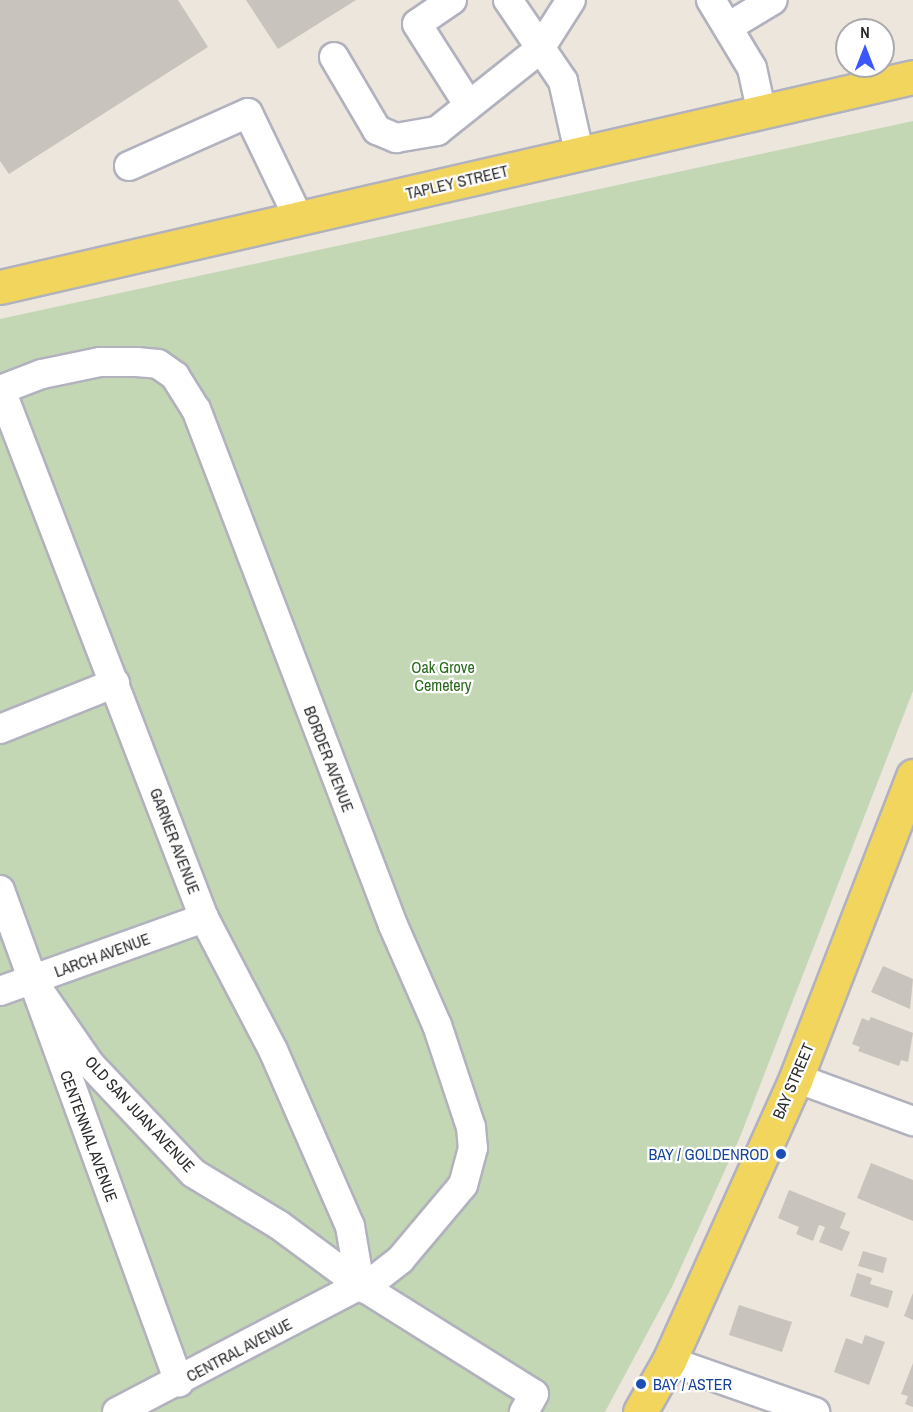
<!DOCTYPE html>
<style>
body{margin:0}
#map{position:relative;width:913px;height:1412px;overflow:hidden;background:#ede6dd;font-family:"Archivo Narrow",sans-serif}
div>[style]{position:absolute}
[style*='--x']{left:calc(var(--x)*1px);top:calc(var(--y)*1px);width:calc(var(--w)*1px);rotate:calc(var(--a)*1deg)}
.cemetery>*{inset:0;background:#c3d7b4}
.building>*{inset:0;background:#c8c3bc}
.roads{filter:drop-shadow(2px 0 #b1b2be) drop-shadow(-2px 0 #b1b2be) drop-shadow(0 2px #b1b2be) drop-shadow(0 -2px #b1b2be)}
.minor>*{height:28px;margin:-14px;padding:0 14px;transform-origin:14px;border-radius:14px;background:#fff}
.major>*{height:33px;margin:-16.5px;padding:0 16.5px;transform-origin:16.5px;border-radius:16.5px;background:#f2d55d}
.dots>*{width:16px;height:16px;translate:-50% -50%;box-sizing:border-box;border:3px solid #fff;border-radius:50%}
span{translate:-50% -50%;white-space:nowrap;text-align:center;line-height:1.15;-webkit-text-stroke:4.5px #fff;paint-order:stroke}
.street-label{font-size:16px;color:#2b2b2b}
.park-label{font-size:16px;color:#27691a}
.transit-label{font-size:16px;color:#164399}
.right{translate:-100% -50%;text-align:right}
.left{translate:0 -50%;text-align:left}
.north{position:absolute;left:835px;top:18px;width:60px;height:60px;box-sizing:border-box;background:#fff;border:2px solid #aaa;border-radius:50%;rotate:0deg;font-size:16px;font-weight:700;line-height:24px;text-align:center;color:#2b2b2b}
.north::after{content:'';display:block;margin:auto;width:21px;height:27px;background:#3b57fb;clip-path:polygon(50% 0,100% 100%,50% 72%,0 100%)}
</style>
<div id="map">
<div class="cemetery">
<div style="clip-path:polygon(913px 121px,913px 691px,740px 1137px,672px 1287px,605px 1412px,0 1412px,0 319px)"></div>
</div>
<div class="building">
<div style="clip-path:polygon(0 0,178px 0,208px 47px,9px 174px,0 161px)"></div>
<div style="clip-path:polygon(246px 0,356px 0,278px 49px)"></div>
<div style="clip-path:polygon(883px 966px,913px 979px,910px 1009px,871px 992px)"></div>
<div style="clip-path:polygon(871px 1017px,913px 1033px,908px 1062px,901px 1060px,899px 1066px,858px 1051px,860px 1047px,852px 1044px,862px 1018px,869px 1021px)"></div>
<div style="clip-path:polygon(871px 1163px,913px 1180px,913px 1221px,857px 1198px)"></div>
<div style="clip-path:polygon(789px 1190px,846px 1213px,840px 1228px,850px 1232px,842px 1251px,819px 1242px,825px 1227px,819px 1225px,813px 1241px,796px 1234px,799px 1227px,778px 1218px)"></div>
<div style="clip-path:polygon(863px 1251px,887px 1258px,883px 1273px,858px 1266px)"></div>
<div style="clip-path:polygon(857px 1273px,872px 1278px,870px 1284px,893px 1291px,888px 1308px,850px 1296px)"></div>
<div style="clip-path:polygon(913px 1293px,913px 1320px,904px 1316px)"></div>
<div style="clip-path:polygon(739px 1305px,792px 1322px,782px 1352px,729px 1335px)"></div>
<div style="clip-path:polygon(865px 1335px,885px 1342px,869px 1385px,834px 1372px,846px 1338px,862px 1344px)"></div>
<div style="clip-path:polygon(913px 1363px,913px 1407px,905px 1404px,908px 1396px,901px 1394px)"></div>
</div>
<div class="roads">
<div class="minor">
<div style="--x:452;--y:0;--w:42;--a:145.6"></div>
<div style="--x:417;--y:24;--w:95;--a:57.5"></div>
<div style="--x:508;--y:0;--w:98;--a:55.8"></div>
<div style="--x:563;--y:81;--w:73;--a:77.3"></div>
<div style="--x:711;--y:0;--w:79;--a:58.9"></div>
<div style="--x:752;--y:68;--w:47;--a:77.7"></div>
<div style="--x:728;--y:27;--w:52;--a:-31"></div>
<div style="--x:334;--y:57;--w:85;--a:59.5"></div>
<div style="--x:377;--y:130;--w:21;--a:23"></div>
<div style="--x:396;--y:138;--w:42;--a:-9.7"></div>
<div style="--x:437;--y:131;--w:130;--a:-38.5"></div>
<div style="--x:539;--y:50;--w:59;--a:-57.4"></div>
<div style="--x:129;--y:166;--w:130;--a:-24"></div>
<div style="--x:248;--y:113;--w:118;--a:64.3"></div>
<div style="--x:0;--y:390;--w:45;--a:-20.9"></div>
<div style="--x:42;--y:374;--w:59;--a:-11.7"></div>
<div style="--x:100;--y:362;--w:37;--a:0"></div>
<div style="--x:137;--y:362;--w:21;--a:5"></div>
<div style="--x:158;--y:364;--w:21;--a:35"></div>
<div style="--x:175;--y:376;--w:39;--a:58"></div>
<div style="--x:196;--y:409;--w:552;--a:69.1"></div>
<div style="--x:393;--y:925;--w:109;--a:66.3"></div>
<div style="--x:437;--y:1025;--w:108;--a:71.6"></div>
<div style="--x:471;--y:1127;--w:21;--a:85"></div>
<div style="--x:473;--y:1148;--w:38;--a:105"></div>
<div style="--x:463;--y:1185;--w:98;--a:130"></div>
<div style="--x:400;--y:1260;--w:46;--a:142.1"></div>
<div style="--x:1;--y:390;--w:566;--a:68.97"></div>
<div style="--x:204;--y:918;--w:149;--a:62.4"></div>
<div style="--x:273;--y:1050;--w:192;--a:66.4"></div>
<div style="--x:350;--y:1226;--w:60;--a:80.4"></div>
<div style="--x:0;--y:729;--w:124;--a:-21.8"></div>
<div style="--x:0;--y:890;--w:524;--a:70.01"></div>
<div style="--x:32;--y:980;--w:102;--a:55.4"></div>
<div style="--x:90;--y:1064;--w:150;--a:46.6"></div>
<div style="--x:193;--y:1173;--w:100;--a:31.2"></div>
<div style="--x:279;--y:1225;--w:101;--a:36.5"></div>
<div style="--x:360;--y:1285;--w:205;--a:32.1"></div>
<div style="--x:534;--y:1394;--w:21;--a:119"></div>
<div style="--x:0;--y:991;--w:217;--a:-19.7"></div>
<div style="--x:796;--y:1078;--w:125;--a:20.2"></div>
<div style="--x:669;--y:1361;--w:155;--a:19.3"></div>
<div style="--x:117;--y:1412;--w:274;--a:-27.6"></div>
</div>
<div class="major">
<div style="--x:0;--y:287;--w:937;--a:-12.95"></div>
<div style="--x:640;--y:1412;--w:59;--a:-60.4"></div>
<div style="--x:669;--y:1361;--w:310;--a:-65.8"></div>
<div style="--x:796;--y:1078;--w:324;--a:-68.8"></div>
</div>
</div>
<div class="dots">
<div style="left:781px;top:1154px;background:#1a4fb4"></div>
<div style="left:641px;top:1384px;background:#1a4fb4"></div>
</div>
<div class="street-label">
<span style="left:457px;top:182px;rotate:-13deg">TAPLEY STREET</span>
<span style="left:329px;top:759px;rotate:69deg">BORDER AVENUE</span>
<span style="left:175px;top:841px;rotate:69deg">GARNER AVENUE</span>
<span style="left:102px;top:955px;rotate:-20deg">LARCH AVENUE</span>
<span style="left:793px;top:1081px;rotate:-67deg">BAY STREET</span>
<span style="left:140px;top:1114px;rotate:47deg">OLD SAN JUAN AVENUE</span>
<span style="left:89px;top:1136px;rotate:70deg">CENTENNIAL AVENUE</span>
<span style="left:239px;top:1350px;rotate:-28deg">CENTRAL AVENUE</span>
</div>
<div class="park-label">
<span style="left:443px;top:676px">Oak Grove<br>Cemetery</span>
</div>
<div class="transit-label">
<span class="right" style="left:769px;top:1154px">BAY / GOLDENROD</span>
<span class="left" style="left:653px;top:1384px">BAY / ASTER</span>
</div>
<div class="north">N</div>
</div>
